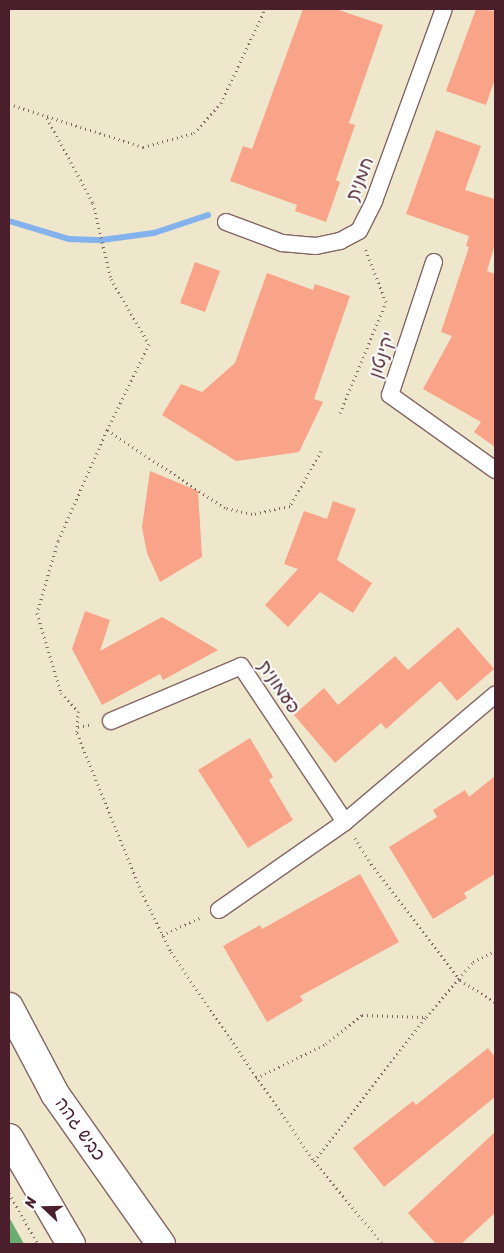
<!DOCTYPE html>
<meta charset="utf-8">
<style>
body{margin:0}
#map{position:relative;width:504px;height:1253px;overflow:hidden;background:#efe7cc;font-family:Sriracha,"Playpen Sans Hebrew",sans-serif}
div>[style]{position:absolute}
[style*='--x']{left:calc(var(--x)*1px);top:calc(var(--y)*1px);width:calc(var(--w)*1px);rotate:calc(var(--a)*1deg)}
.forest>*{inset:0;background:#69ad72}
.stream>*{height:6px;margin:-3px;padding:0 3px;transform-origin:3px;border-radius:3px;background:#83b2ed}
.building>*{inset:0;background:#f9a388}
.path>*{height:3px;margin-top:-1.5px;transform-origin:0;background:repeating-linear-gradient(90deg,#846563 0 1px,transparent 0 5px)}
.roads{filter:drop-shadow(1px 0 #846563) drop-shadow(-1px 0 #846563) drop-shadow(0 1px #846563) drop-shadow(0 -1px #846563)}
.street>*{height:16px;margin:-8px;padding:0 8px;transform-origin:8px;border-radius:8px;background:#fff}
.highway>*{height:28px;margin:-14px;padding:0 14px;transform-origin:14px;border-radius:14px;background:#fff}
span{translate:-50% -50%;white-space:nowrap;text-align:center;line-height:1.15;-webkit-text-stroke:4px #fff;paint-order:stroke}
.street-label{font-size:18px;color:#4a1f2b}
.frame{position:absolute;inset:0;border:10px solid #4a1f2b;pointer-events:none}
.north{position:absolute;left:20px;top:1183px;width:50px;height:50px;-webkit-text-stroke:4px #fff;paint-order:stroke;rotate:291deg;font-size:14px;font-weight:700;line-height:20px;text-align:center;color:#4a1f2b}
.north::after{content:'';display:block;margin:auto;width:18px;height:22px;background:#4a1f2b;clip-path:polygon(50% 0,100% 100%,50% 72%,0 100%)}
</style>
<div id="map">
<div class="forest">
<div style="clip-path:polygon(9px 1217px,24px 1244px,9px 1244px)"></div>
</div>
<div class="stream">
<div style="--x:9;--y:221;--w:63;--a:16.7"></div>
<div style="--x:69;--y:239;--w:33;--a:2"></div>
<div style="--x:102;--y:240;--w:52;--a:-7.7"></div>
<div style="--x:154;--y:233;--w:57;--a:-18.4"></div>
</div>
<div class="building">
<div style="clip-path:polygon(303px 9px,336px 9px,383px 25px,349px 123px,355px 125px,336px 180px,340px 182px,326px 222px,295px 211px,297px 205px,230px 181px,243px 146px,252px 149px)"></div>
<div style="clip-path:polygon(476px 9px,495px 11px,495px 79px,486px 105px,446px 91px)"></div>
<div style="clip-path:polygon(436px 130px,481px 146px,465px 190px,495px 199px,495px 244px,487px 271px,495px 274px,495px 447px,474px 432px,481px 422px,423px 389px,452px 336px,441px 332px,469px 247px,466px 246px,469px 236px,406px 214px)"></div>
<div style="clip-path:polygon(195px 262px,220px 271px,205px 312px,180px 303px)"></div>
<div style="clip-path:polygon(267px 273px,313px 290px,315px 284px,350px 296px,314px 399px,323px 402px,299px 452px,236px 461px,162px 415px,181px 384px,202px 392px,235px 363px)"></div>
<div style="clip-path:polygon(150px 471px,198px 491px,202px 557px,160px 582px,147px 553px,142px 527px)"></div>
<div style="clip-path:polygon(333px 501px,356px 509px,337px 560px,372px 583px,353px 613px,320px 592px,288px 627px,265px 605px,298px 569px,284px 564px,304px 511px,327px 519px)"></div>
<div style="clip-path:polygon(85px 611px,110px 620px,100px 651px,162px 617px,218px 650px,163px 680px,160px 674px,102px 705px,72px 649px)"></div>
<div style="clip-path:polygon(458px 627px,494px 669px,457px 701px,440px 681px,386px 729px,381px 723px,335px 763px,294px 715px,324px 688px,338px 705px,395px 656px,408px 670px)"></div>
<div style="clip-path:polygon(250px 738px,273px 777px,269px 780px,293px 820px,248px 848px,198px 770px)"></div>
<div style="clip-path:polygon(495px 776px,495px 874px,464px 893px,467px 898px,433px 919px,389px 847px,437px 817px,433px 810px,465px 790px,469px 797px)"></div>
<div style="clip-path:polygon(360px 874px,399px 942px,300px 996px,303px 1001px,267px 1022px,223px 946px,260px 925px,262px 929px)"></div>
<div style="clip-path:polygon(488px 1048px,495px 1057px,495px 1097px,384px 1187px,353px 1148px,413px 1101px,416px 1105px)"></div>
<div style="clip-path:polygon(495px 1132px,495px 1213px,461px 1244px,436px 1244px,408px 1213px)"></div>
</div>
<div class="path">
<div style="--x:9;--y:104;--w:141;--a:17.8"></div>
<div style="--x:143;--y:147;--w:53;--a:-15.4"></div>
<div style="--x:194;--y:133;--w:40;--a:-48"></div>
<div style="--x:221;--y:103;--w:104;--a:-64.9"></div>
<div style="--x:47;--y:118;--w:97;--a:61.6"></div>
<div style="--x:93;--y:203;--w:78;--a:76.7"></div>
<div style="--x:111;--y:279;--w:75;--a:59.7"></div>
<div style="--x:149;--y:344;--w:96;--a:116"></div>
<div style="--x:340;--y:413;--w:120;--a:-67.5"></div>
<div style="--x:386;--y:302;--w:58;--a:-111.3"></div>
<div style="--x:321;--y:451;--w:63;--a:119.4"></div>
<div style="--x:290;--y:506;--w:39;--a:168"></div>
<div style="--x:252;--y:514;--w:28;--a:-167"></div>
<div style="--x:225;--y:508;--w:141;--a:-146.5"></div>
<div style="--x:107;--y:430;--w:121;--a:113.8"></div>
<div style="--x:58;--y:541;--w:75;--a:106.3"></div>
<div style="--x:37;--y:613;--w:84;--a:73.3"></div>
<div style="--x:61;--y:693;--w:25;--a:47"></div>
<div style="--x:78;--y:711;--w:22;--a:93"></div>
<div style="--x:77;--y:733;--w:170;--a:67.9"></div>
<div style="--x:141;--y:891;--w:68;--a:63.8"></div>
<div style="--x:171;--y:952;--w:253;--a:55.6"></div>
<div style="--x:314;--y:1161;--w:182;--a:-52.1"></div>
<div style="--x:426;--y:1017;--w:72;--a:-49.5"></div>
<div style="--x:473;--y:962;--w:25;--a:-27"></div>
<div style="--x:78;--y:727;--w:15;--a:-11"></div>
<div style="--x:355;--y:838;--w:31;--a:58"></div>
<div style="--x:371;--y:864;--w:146;--a:52.5"></div>
<div style="--x:460;--y:980;--w:41;--a:32.2"></div>
<div style="--x:162;--y:935;--w:44;--a:-24.2"></div>
<div style="--x:256;--y:1078;--w:78;--a:-25.9"></div>
<div style="--x:326;--y:1044;--w:46;--a:-38.9"></div>
<div style="--x:362;--y:1015;--w:64;--a:1.8"></div>
<div style="--x:314;--y:1161;--w:108;--a:50.3"></div>
<div style="--x:9;--y:1193;--w:59;--a:60.4"></div>
</div>
<div class="roads">
<div class="street">
<div style="--x:226;--y:222;--w:60;--a:20.6"></div>
<div style="--x:282;--y:243;--w:34;--a:5"></div>
<div style="--x:316;--y:246;--w:25;--a:-12"></div>
<div style="--x:340;--y:241;--w:21;--a:-28"></div>
<div style="--x:359;--y:231;--w:34;--a:-63"></div>
<div style="--x:374;--y:201;--w:204;--a:-70"></div>
<div style="--x:434;--y:262;--w:140;--a:108.3"></div>
<div style="--x:390;--y:395;--w:129;--a:35.5"></div>
<div style="--x:111;--y:721;--w:141;--a:-22.9"></div>
<div style="--x:241;--y:666;--w:187;--a:56.3"></div>
<div style="--x:219;--y:910;--w:154;--a:-34.9"></div>
<div style="--x:345;--y:822;--w:197;--a:-40.3"></div>
</div>
<div class="highway">
<div style="--x:9;--y:1007;--w:98;--a:62.1"></div>
<div style="--x:55;--y:1094;--w:184;--a:54.8"></div>
<div style="--x:9;--y:1138;--w:123;--a:59.7"></div>
</div>
</div>
<div class="street-label">
<span style="left:360px;top:179px;rotate:-68deg">חמנית</span>
<span style="left:382px;top:355px;rotate:-72deg">יקינטון</span>
<span style="left:279px;top:687px;rotate:56deg">פעמונית</span>
<span style="left:80px;top:1129px;rotate:55deg">כביש גהה</span>
</div>
<div class="frame"></div>
<div class="north">N</div>
</div>
